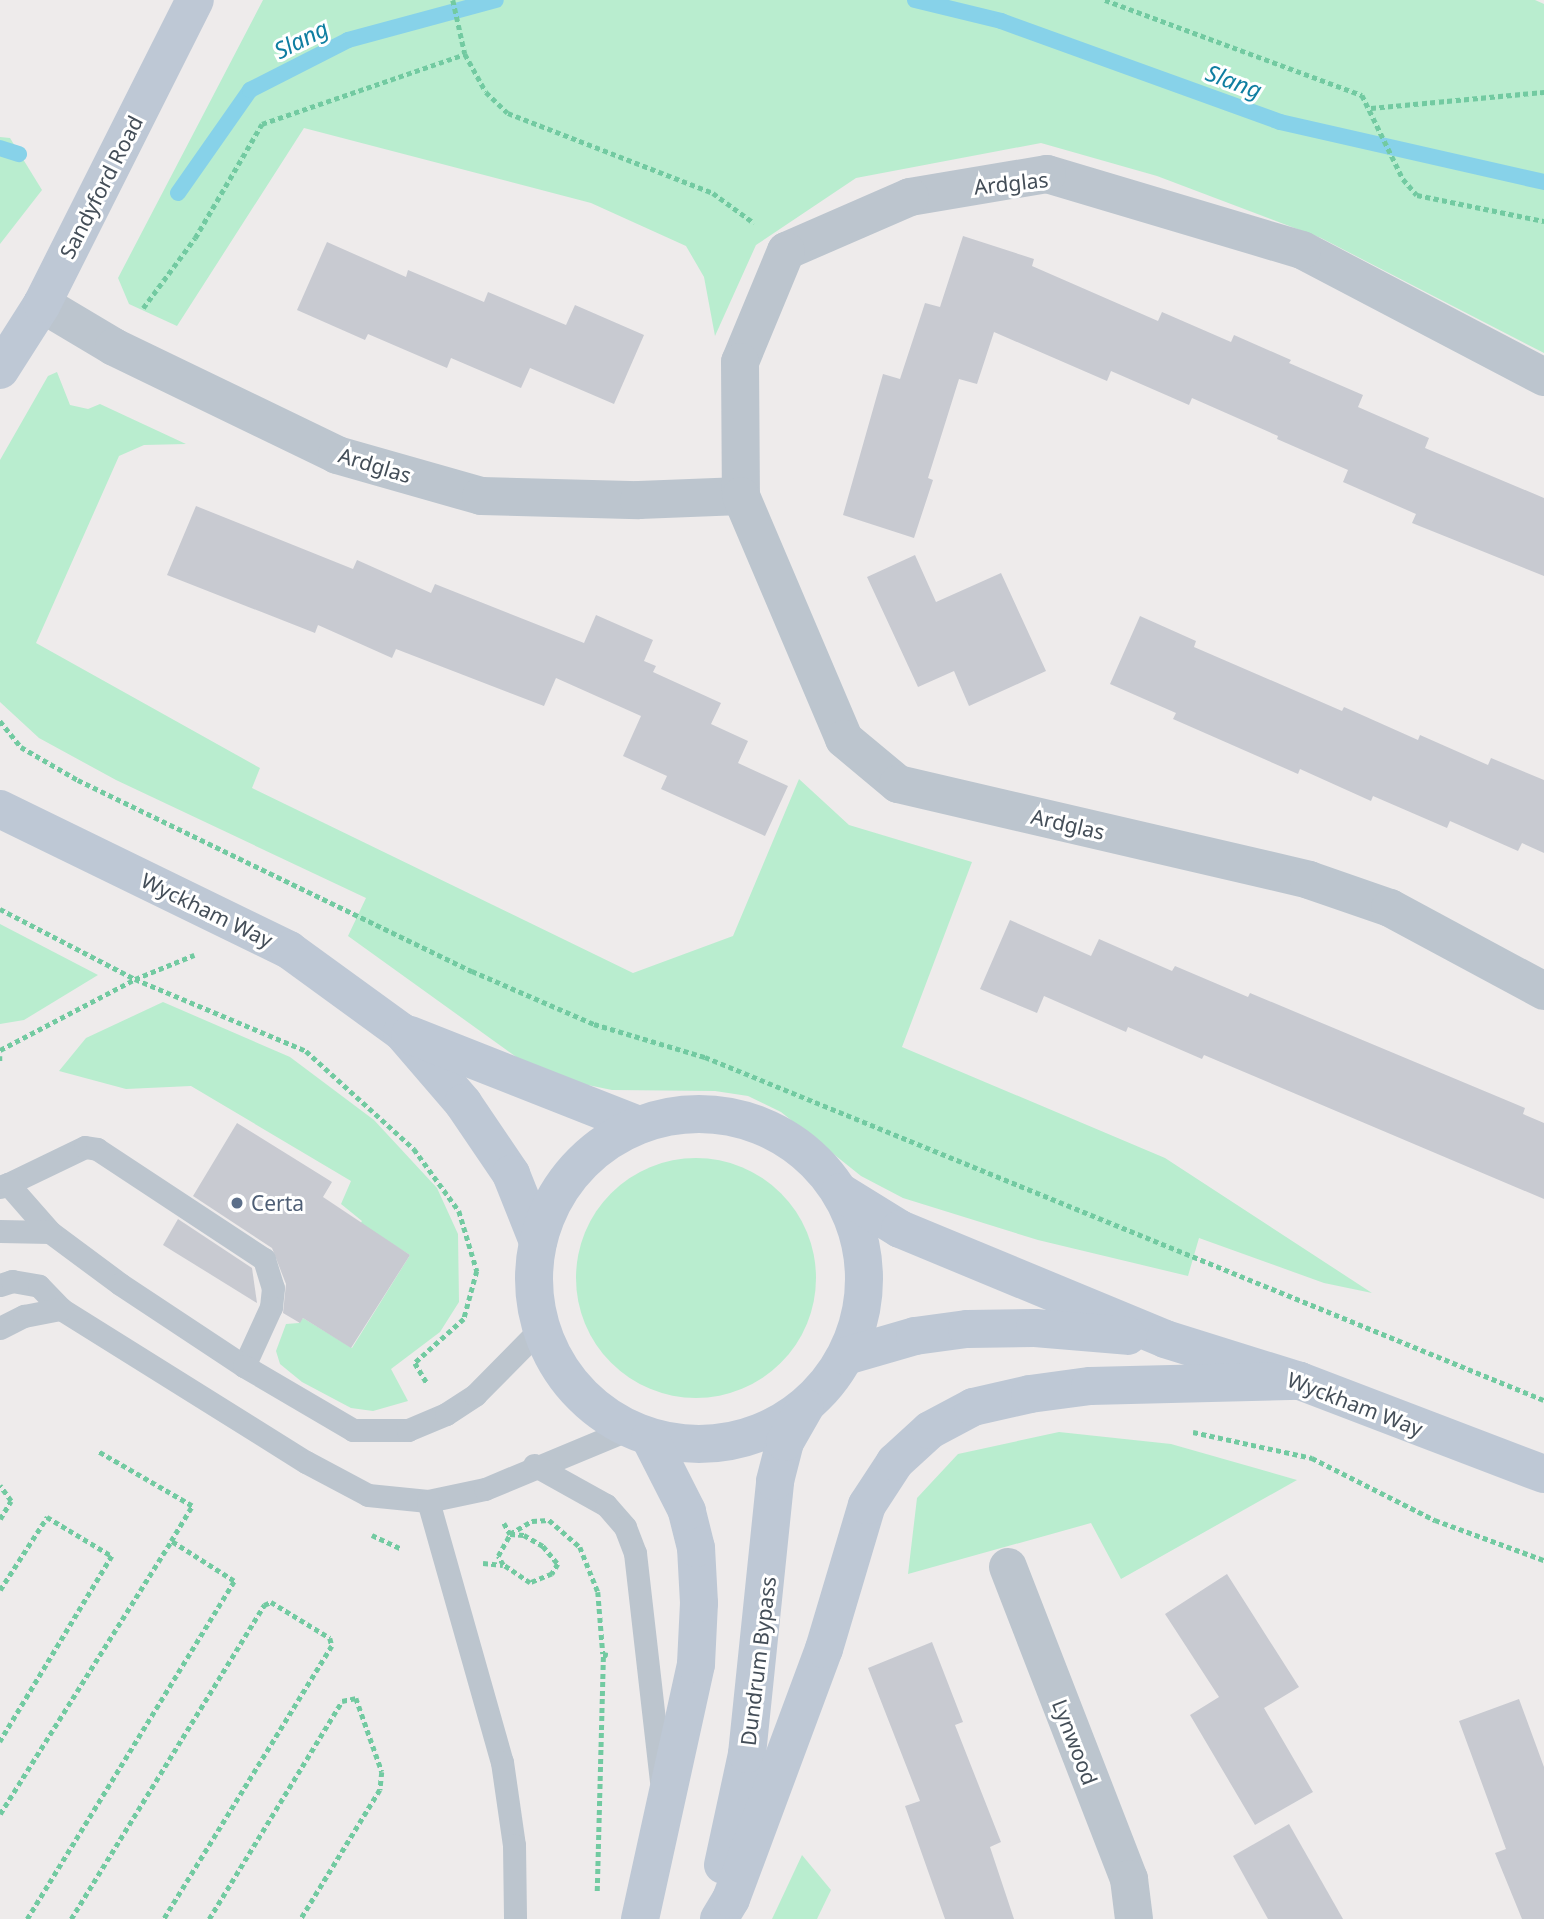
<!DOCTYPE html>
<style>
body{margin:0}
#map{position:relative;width:1544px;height:1919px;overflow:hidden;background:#eeebeb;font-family:"Noto Sans",sans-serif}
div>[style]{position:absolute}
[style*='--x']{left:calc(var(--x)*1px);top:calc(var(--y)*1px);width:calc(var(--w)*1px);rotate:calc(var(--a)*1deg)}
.green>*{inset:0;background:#b9edcf}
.round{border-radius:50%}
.stream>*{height:16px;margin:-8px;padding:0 8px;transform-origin:8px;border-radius:8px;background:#87d2e9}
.building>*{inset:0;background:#c8cad1}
.path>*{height:4.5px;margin-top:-2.25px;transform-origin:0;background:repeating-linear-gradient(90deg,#72caa1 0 5px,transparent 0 8.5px)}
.service>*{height:23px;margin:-11.5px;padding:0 11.5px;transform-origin:11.5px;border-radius:11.5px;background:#bcc5ce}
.minor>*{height:38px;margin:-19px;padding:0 19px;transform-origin:19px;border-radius:19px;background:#bcc5ce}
.secondary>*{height:38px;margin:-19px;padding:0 19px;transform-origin:19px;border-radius:19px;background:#bec8d5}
.secondary>.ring{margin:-19px;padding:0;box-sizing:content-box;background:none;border:38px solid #bec8d5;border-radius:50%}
.dots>*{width:19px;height:19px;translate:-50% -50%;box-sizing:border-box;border:4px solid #fff;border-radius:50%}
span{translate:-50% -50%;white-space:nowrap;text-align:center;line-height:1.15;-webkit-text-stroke:6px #fff;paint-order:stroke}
.street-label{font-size:21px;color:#444e58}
.service-label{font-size:21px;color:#4e5e75}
.left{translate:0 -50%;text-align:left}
.water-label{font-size:23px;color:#0f7ea1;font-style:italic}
</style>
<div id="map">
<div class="green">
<div style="clip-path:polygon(263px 0,1535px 0,1544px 4px,1544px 353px,1321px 238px,1157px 176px,1041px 143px,856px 178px,756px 245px,715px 336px,704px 277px,686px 246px,591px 203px,304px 128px,177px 326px,129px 304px,118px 278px)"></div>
<div style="clip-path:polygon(0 137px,10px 138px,42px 190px,0 244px)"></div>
<div style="clip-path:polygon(57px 372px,70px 405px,88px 409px,100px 404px,186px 444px,144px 445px,119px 456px,36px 643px,260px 768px,252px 788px,633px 973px,733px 936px,799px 779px,849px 825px,972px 862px,902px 1047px,1165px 1158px,1372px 1293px,1324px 1283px,1199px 1238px,1188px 1276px,1038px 1240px,903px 1198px,861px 1176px,781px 1112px,748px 1096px,715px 1091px,612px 1090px,578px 1083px,519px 1059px,348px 936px,366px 898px,116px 780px,39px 738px,0 702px,0 460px,48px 376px)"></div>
<div style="clip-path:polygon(0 924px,98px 975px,24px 1020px,0 1024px)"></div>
<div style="clip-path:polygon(163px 1002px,290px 1057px,374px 1120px,437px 1188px,458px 1234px,459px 1302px,440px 1332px,391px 1369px,408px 1401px,373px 1411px,351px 1408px,302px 1382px,280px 1364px,276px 1351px,286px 1324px,299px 1323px,303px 1318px,352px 1348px,410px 1255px,360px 1224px,362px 1221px,341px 1204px,351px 1181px,191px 1086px,126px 1089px,59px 1071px,86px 1038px)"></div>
<div class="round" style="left:576px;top:1158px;width:240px;height:240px"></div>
<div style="clip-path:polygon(1059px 1432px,1171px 1444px,1297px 1480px,1121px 1579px,1091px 1523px,908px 1574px,917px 1498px,958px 1454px)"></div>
<div style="clip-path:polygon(802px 1855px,831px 1890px,817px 1919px,772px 1919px)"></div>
</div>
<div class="stream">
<div style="--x:915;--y:0;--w:89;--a:13.7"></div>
<div style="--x:1001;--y:21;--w:297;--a:19.9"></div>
<div style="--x:1280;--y:122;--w:271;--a:12.8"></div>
<div style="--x:0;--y:148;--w:20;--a:18"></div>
<div style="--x:178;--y:193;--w:126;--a:-55"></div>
<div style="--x:250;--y:90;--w:110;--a:-27"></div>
<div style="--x:348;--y:40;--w:153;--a:-15.1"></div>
</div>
<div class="building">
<div style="clip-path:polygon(963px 236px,1034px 259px,1032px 266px,1158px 321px,1162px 312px,1231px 342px,1234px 335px,1291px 360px,1289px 363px,1363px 395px,1358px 407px,1429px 438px,1425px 448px,1544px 498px,1544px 576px,1412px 523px,1416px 514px,1343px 482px,1348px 470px,1277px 439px,1278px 436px,1192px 398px,1189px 405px,1111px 371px,1107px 381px,994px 332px,977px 384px,959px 379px,928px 478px,933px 480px,914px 538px,843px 515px,883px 374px,900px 379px,925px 303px,940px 307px)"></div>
<div style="clip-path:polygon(327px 242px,406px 277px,408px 270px,484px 302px,488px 292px,566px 325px,575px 305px,644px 335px,614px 404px,530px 368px,521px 388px,451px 358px,447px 368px,368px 334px,365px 340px,297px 310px)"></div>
<div style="clip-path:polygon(196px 506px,353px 569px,357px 560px,431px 593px,435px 584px,584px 643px,596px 615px,653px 640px,644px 661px,656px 666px,653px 672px,721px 703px,711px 724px,748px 741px,738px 763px,788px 786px,765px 836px,661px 789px,667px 776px,623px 756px,641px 716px,556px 678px,544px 706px,396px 649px,392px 658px,318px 625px,315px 633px,167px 575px)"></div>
<div style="clip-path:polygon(915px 555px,936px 602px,1001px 573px,1046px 671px,969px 706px,954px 671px,918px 687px,867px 577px)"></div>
<div style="clip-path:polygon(1140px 616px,1196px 641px,1194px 647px,1342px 711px,1344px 707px,1418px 740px,1420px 735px,1488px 765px,1491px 758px,1544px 780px,1544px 853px,1522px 843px,1518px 851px,1450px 821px,1447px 828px,1373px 796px,1371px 801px,1300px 769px,1298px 774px,1173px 719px,1176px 713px,1110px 684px)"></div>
<div style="clip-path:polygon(1010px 920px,1091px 956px,1099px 939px,1172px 971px,1175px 966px,1248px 997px,1250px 993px,1525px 1108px,1523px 1114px,1544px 1123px,1544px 1199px,1204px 1055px,1202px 1059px,1128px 1027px,1126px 1032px,1044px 996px,1037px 1013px,980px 989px)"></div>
<div style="clip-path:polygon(237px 1123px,332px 1182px,323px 1197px,410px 1255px,351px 1348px,303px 1318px,300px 1323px,283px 1313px,286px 1284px,272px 1248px,193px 1196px)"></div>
<div style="clip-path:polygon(178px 1219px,252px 1268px,257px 1303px,163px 1245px)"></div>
<div style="clip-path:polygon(1227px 1574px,1299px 1687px,1264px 1708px,1313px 1792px,1255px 1825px,1190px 1715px,1219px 1697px,1165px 1614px)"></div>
<div style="clip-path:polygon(932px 1642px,963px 1722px,955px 1725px,1001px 1842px,990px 1847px,1014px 1919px,945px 1919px,905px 1806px,920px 1801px,868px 1668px)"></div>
<div style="clip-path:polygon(1519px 1699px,1544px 1767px,1544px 1919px,1522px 1919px,1495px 1853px,1506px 1849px,1459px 1721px)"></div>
<div style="clip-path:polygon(1289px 1824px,1318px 1875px,1343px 1919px,1268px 1919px,1233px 1856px)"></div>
</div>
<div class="path">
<div style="--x:453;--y:0;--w:55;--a:77.5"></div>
<div style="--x:1105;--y:0;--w:274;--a:20.3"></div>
<div style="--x:1362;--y:95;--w:93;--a:64"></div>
<div style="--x:1403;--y:179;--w:21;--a:49"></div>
<div style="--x:1417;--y:195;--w:130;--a:11.6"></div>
<div style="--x:1371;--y:108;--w:174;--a:-5.3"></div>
<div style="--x:143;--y:308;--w:87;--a:-53.4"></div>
<div style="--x:195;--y:238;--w:132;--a:-59.6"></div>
<div style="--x:262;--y:124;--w:215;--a:-19"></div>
<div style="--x:465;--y:54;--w:43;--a:61.1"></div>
<div style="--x:486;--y:92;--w:30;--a:44"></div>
<div style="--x:508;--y:113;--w:220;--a:21.3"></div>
<div style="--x:713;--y:193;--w:51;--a:36.2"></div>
<div style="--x:0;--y:721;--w:33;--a:51"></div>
<div style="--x:21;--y:747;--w:66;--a:30.1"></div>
<div style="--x:78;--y:780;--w:438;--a:25.9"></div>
<div style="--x:472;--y:971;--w:133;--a:23.5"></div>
<div style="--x:594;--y:1024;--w:116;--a:16.6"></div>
<div style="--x:705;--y:1057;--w:906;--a:22.24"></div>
<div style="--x:0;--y:909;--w:152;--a:27.4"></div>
<div style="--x:135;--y:979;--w:64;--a:-22.1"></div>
<div style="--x:0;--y:1050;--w:153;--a:-27.7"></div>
<div style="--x:135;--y:979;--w:186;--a:22.8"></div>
<div style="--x:306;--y:1051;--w:146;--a:42.2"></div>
<div style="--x:414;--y:1149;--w:77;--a:54"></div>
<div style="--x:459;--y:1211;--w:63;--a:73.3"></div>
<div style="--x:477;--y:1271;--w:50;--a:105.2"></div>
<div style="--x:464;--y:1319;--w:66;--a:138.1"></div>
<div style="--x:415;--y:1363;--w:23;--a:59"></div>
<div style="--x:0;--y:1056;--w:7;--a:90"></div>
<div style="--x:1193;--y:1432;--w:122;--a:12.3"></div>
<div style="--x:1312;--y:1458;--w:138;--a:26.8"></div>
<div style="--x:1435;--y:1520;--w:116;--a:20.2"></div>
<div style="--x:0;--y:1519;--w:21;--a:-59"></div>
<div style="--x:11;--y:1501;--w:19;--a:-126"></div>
<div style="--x:504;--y:1523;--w:13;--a:61"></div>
<div style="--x:510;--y:1534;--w:26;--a:-31"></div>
<div style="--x:532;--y:1521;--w:17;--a:-3"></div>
<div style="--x:549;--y:1520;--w:41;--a:41.1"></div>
<div style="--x:580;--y:1547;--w:48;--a:68.2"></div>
<div style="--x:598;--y:1592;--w:62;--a:85.4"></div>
<div style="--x:603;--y:1654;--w:5;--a:11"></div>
<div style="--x:510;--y:1534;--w:14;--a:4"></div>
<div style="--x:524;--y:1535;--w:22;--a:30"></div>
<div style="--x:543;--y:1546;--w:23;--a:50"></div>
<div style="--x:558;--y:1564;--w:12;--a:121"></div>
<div style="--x:552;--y:1574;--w:24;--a:158"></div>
<div style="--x:530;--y:1583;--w:32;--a:-146"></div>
<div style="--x:503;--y:1565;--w:10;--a:-119"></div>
<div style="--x:498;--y:1556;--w:25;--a:-61"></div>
<div style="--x:372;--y:1535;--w:33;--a:25"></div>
<div style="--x:483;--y:1563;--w:20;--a:6"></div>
<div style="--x:0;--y:1590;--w:87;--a:-57.2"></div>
<div style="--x:47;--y:1517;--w:76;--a:31"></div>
<div style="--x:112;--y:1556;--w:217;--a:121.1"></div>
<div style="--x:0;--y:1814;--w:322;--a:-57.9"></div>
<div style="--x:597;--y:1891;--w:237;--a:-88.5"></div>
<div style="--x:27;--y:1919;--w:396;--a:-58.5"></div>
<div style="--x:234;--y:1581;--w:75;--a:-147.6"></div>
<div style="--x:171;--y:1541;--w:41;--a:-59"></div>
<div style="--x:192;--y:1506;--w:110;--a:-149.9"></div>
<div style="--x:71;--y:1919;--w:369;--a:-58.4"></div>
<div style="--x:264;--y:1605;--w:8;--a:-23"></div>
<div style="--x:271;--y:1602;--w:69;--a:31.4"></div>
<div style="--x:330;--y:1638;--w:8;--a:76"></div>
<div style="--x:332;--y:1646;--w:321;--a:121.6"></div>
<div style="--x:209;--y:1919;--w:255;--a:-58.6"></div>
<div style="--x:342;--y:1701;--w:14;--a:-12"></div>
<div style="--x:356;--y:1698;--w:78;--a:70.6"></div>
<div style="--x:382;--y:1772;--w:18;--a:96"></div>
<div style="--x:380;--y:1790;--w:151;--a:121.5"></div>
</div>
<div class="service">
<div style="--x:8;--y:1184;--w:85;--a:-25.7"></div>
<div style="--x:85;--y:1147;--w:12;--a:9"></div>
<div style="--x:97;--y:1149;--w:200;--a:33.4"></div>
<div style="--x:264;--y:1259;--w:30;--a:73"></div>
<div style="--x:273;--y:1288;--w:19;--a:96"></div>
<div style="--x:271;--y:1307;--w:65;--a:114.6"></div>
<div style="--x:0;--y:1187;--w:9;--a:-21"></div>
<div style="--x:8;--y:1184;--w:64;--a:48.8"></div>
<div style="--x:50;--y:1232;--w:87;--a:36.6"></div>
<div style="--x:120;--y:1284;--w:149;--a:33.5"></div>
<div style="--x:244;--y:1366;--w:126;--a:30.4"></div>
<div style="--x:353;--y:1430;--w:55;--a:0"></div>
<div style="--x:408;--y:1430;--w:41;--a:-22.8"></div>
<div style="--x:446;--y:1414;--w:35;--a:-33"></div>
<div style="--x:475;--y:1395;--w:94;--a:-45.4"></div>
<div style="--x:0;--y:1231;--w:50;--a:1.1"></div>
<div style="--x:0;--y:1285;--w:13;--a:-18"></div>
<div style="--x:12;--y:1281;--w:27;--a:10"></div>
<div style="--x:39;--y:1286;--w:32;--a:46"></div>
<div style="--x:61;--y:1309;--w:289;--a:32"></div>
<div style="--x:306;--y:1462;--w:70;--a:28"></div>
<div style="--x:368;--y:1495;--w:60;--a:5.7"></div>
<div style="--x:428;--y:1501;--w:58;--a:-11.9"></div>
<div style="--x:485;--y:1489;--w:156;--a:-22.6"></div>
<div style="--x:0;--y:1328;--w:27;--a:-27"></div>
<div style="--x:24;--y:1316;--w:38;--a:-11"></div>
<div style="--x:534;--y:1465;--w:82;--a:29.1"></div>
<div style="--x:606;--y:1505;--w:29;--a:49"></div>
<div style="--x:625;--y:1527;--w:28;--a:69"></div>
<div style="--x:635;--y:1553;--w:229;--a:83.5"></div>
<div style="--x:428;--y:1501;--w:271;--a:74.2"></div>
<div style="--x:502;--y:1762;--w:84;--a:81.8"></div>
<div style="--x:514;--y:1845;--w:74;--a:89.2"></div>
</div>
<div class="minor">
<div style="--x:42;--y:304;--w:84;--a:30.8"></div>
<div style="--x:114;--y:347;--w:248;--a:25.8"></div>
<div style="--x:337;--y:455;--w:150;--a:15.9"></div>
<div style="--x:481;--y:496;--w:158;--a:1.5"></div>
<div style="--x:639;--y:500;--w:102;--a:-2.2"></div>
<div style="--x:1544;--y:377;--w:273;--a:-152.3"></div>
<div style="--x:1302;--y:250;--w:266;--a:-163.4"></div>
<div style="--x:1047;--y:174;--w:139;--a:170.5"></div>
<div style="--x:910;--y:197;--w:135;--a:156.5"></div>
<div style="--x:786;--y:251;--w:120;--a:112.5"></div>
<div style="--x:740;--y:362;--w:134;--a:89.6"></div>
<div style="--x:741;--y:496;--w:264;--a:67"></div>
<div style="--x:844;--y:739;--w:70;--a:39.8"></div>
<div style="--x:898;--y:784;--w:422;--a:13.1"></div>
<div style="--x:1309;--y:880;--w:86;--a:19.1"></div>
<div style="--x:1390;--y:908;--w:175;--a:28.3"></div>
<div style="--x:1008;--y:1567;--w:335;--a:68.8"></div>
<div style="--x:1129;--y:1879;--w:40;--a:82.9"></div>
</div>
<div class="secondary">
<div style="--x:0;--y:370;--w:78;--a:-57.5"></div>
<div style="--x:42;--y:304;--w:340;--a:-63.3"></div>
<div style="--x:0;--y:809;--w:322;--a:26"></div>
<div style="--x:289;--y:950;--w:140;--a:36"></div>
<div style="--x:402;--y:1032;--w:94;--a:49.3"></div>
<div style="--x:463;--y:1103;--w:86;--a:55.9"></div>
<div style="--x:511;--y:1174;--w:73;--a:68.3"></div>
<div style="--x:410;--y:1035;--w:245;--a:21.5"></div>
<div class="ring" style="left:534px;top:1114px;width:292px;height:292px"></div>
<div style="--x:840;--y:1192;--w:70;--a:31.7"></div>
<div style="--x:900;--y:1229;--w:287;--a:22.5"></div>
<div style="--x:1165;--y:1339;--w:141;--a:17.3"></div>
<div style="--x:1300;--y:1381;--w:261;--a:20.9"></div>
<div style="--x:846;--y:1356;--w:72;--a:-16.2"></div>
<div style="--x:915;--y:1336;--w:52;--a:-7.7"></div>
<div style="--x:967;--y:1329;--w:68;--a:-0.8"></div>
<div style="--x:1035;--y:1328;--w:93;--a:4.9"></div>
<div style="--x:723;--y:1865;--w:114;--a:-77.8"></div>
<div style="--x:747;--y:1754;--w:274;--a:-84.1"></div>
<div style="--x:775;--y:1481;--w:40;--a:-75.6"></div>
<div style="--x:785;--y:1442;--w:40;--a:-60.3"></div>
<div style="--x:640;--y:1919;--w:261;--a:-77.6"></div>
<div style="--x:696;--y:1664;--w:61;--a:-87.2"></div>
<div style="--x:699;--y:1603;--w:55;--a:-93.1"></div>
<div style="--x:696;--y:1548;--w:38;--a:-104"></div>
<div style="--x:687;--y:1511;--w:82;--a:-116.9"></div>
<div style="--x:719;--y:1919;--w:23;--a:-59"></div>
<div style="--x:731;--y:1899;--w:267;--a:-69.6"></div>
<div style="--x:824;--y:1649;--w:150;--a:-73.4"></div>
<div style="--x:867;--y:1505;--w:51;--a:-56.9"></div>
<div style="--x:895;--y:1462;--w:47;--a:-42.4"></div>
<div style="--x:930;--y:1430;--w:49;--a:-28.1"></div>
<div style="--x:973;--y:1407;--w:58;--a:-12.8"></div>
<div style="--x:1030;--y:1394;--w:61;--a:-7.6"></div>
<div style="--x:1090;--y:1386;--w:210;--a:-1.4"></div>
</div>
<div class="dots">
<div style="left:237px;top:1203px;background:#5c6f8a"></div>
</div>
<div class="street-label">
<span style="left:1011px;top:183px;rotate:-6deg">Ardglas</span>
<span style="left:101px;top:187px;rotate:-63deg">Sandyford Road</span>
<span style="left:375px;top:465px;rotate:17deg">Ardglas</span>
<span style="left:1068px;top:824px;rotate:13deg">Ardglas</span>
<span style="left:207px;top:910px;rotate:26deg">Wyckham Way</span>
<span style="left:1355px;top:1404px;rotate:21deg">Wyckham Way</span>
<span style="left:758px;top:1661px;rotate:-83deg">Dundrum Bypass</span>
<span style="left:1075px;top:1742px;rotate:69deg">Lynwood</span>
</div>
<div class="service-label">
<span class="left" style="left:251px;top:1203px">Certa</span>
</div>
<div class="water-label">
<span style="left:301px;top:39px;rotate:-27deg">Slang</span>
<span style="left:1234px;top:81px;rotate:20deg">Slang</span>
</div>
</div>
